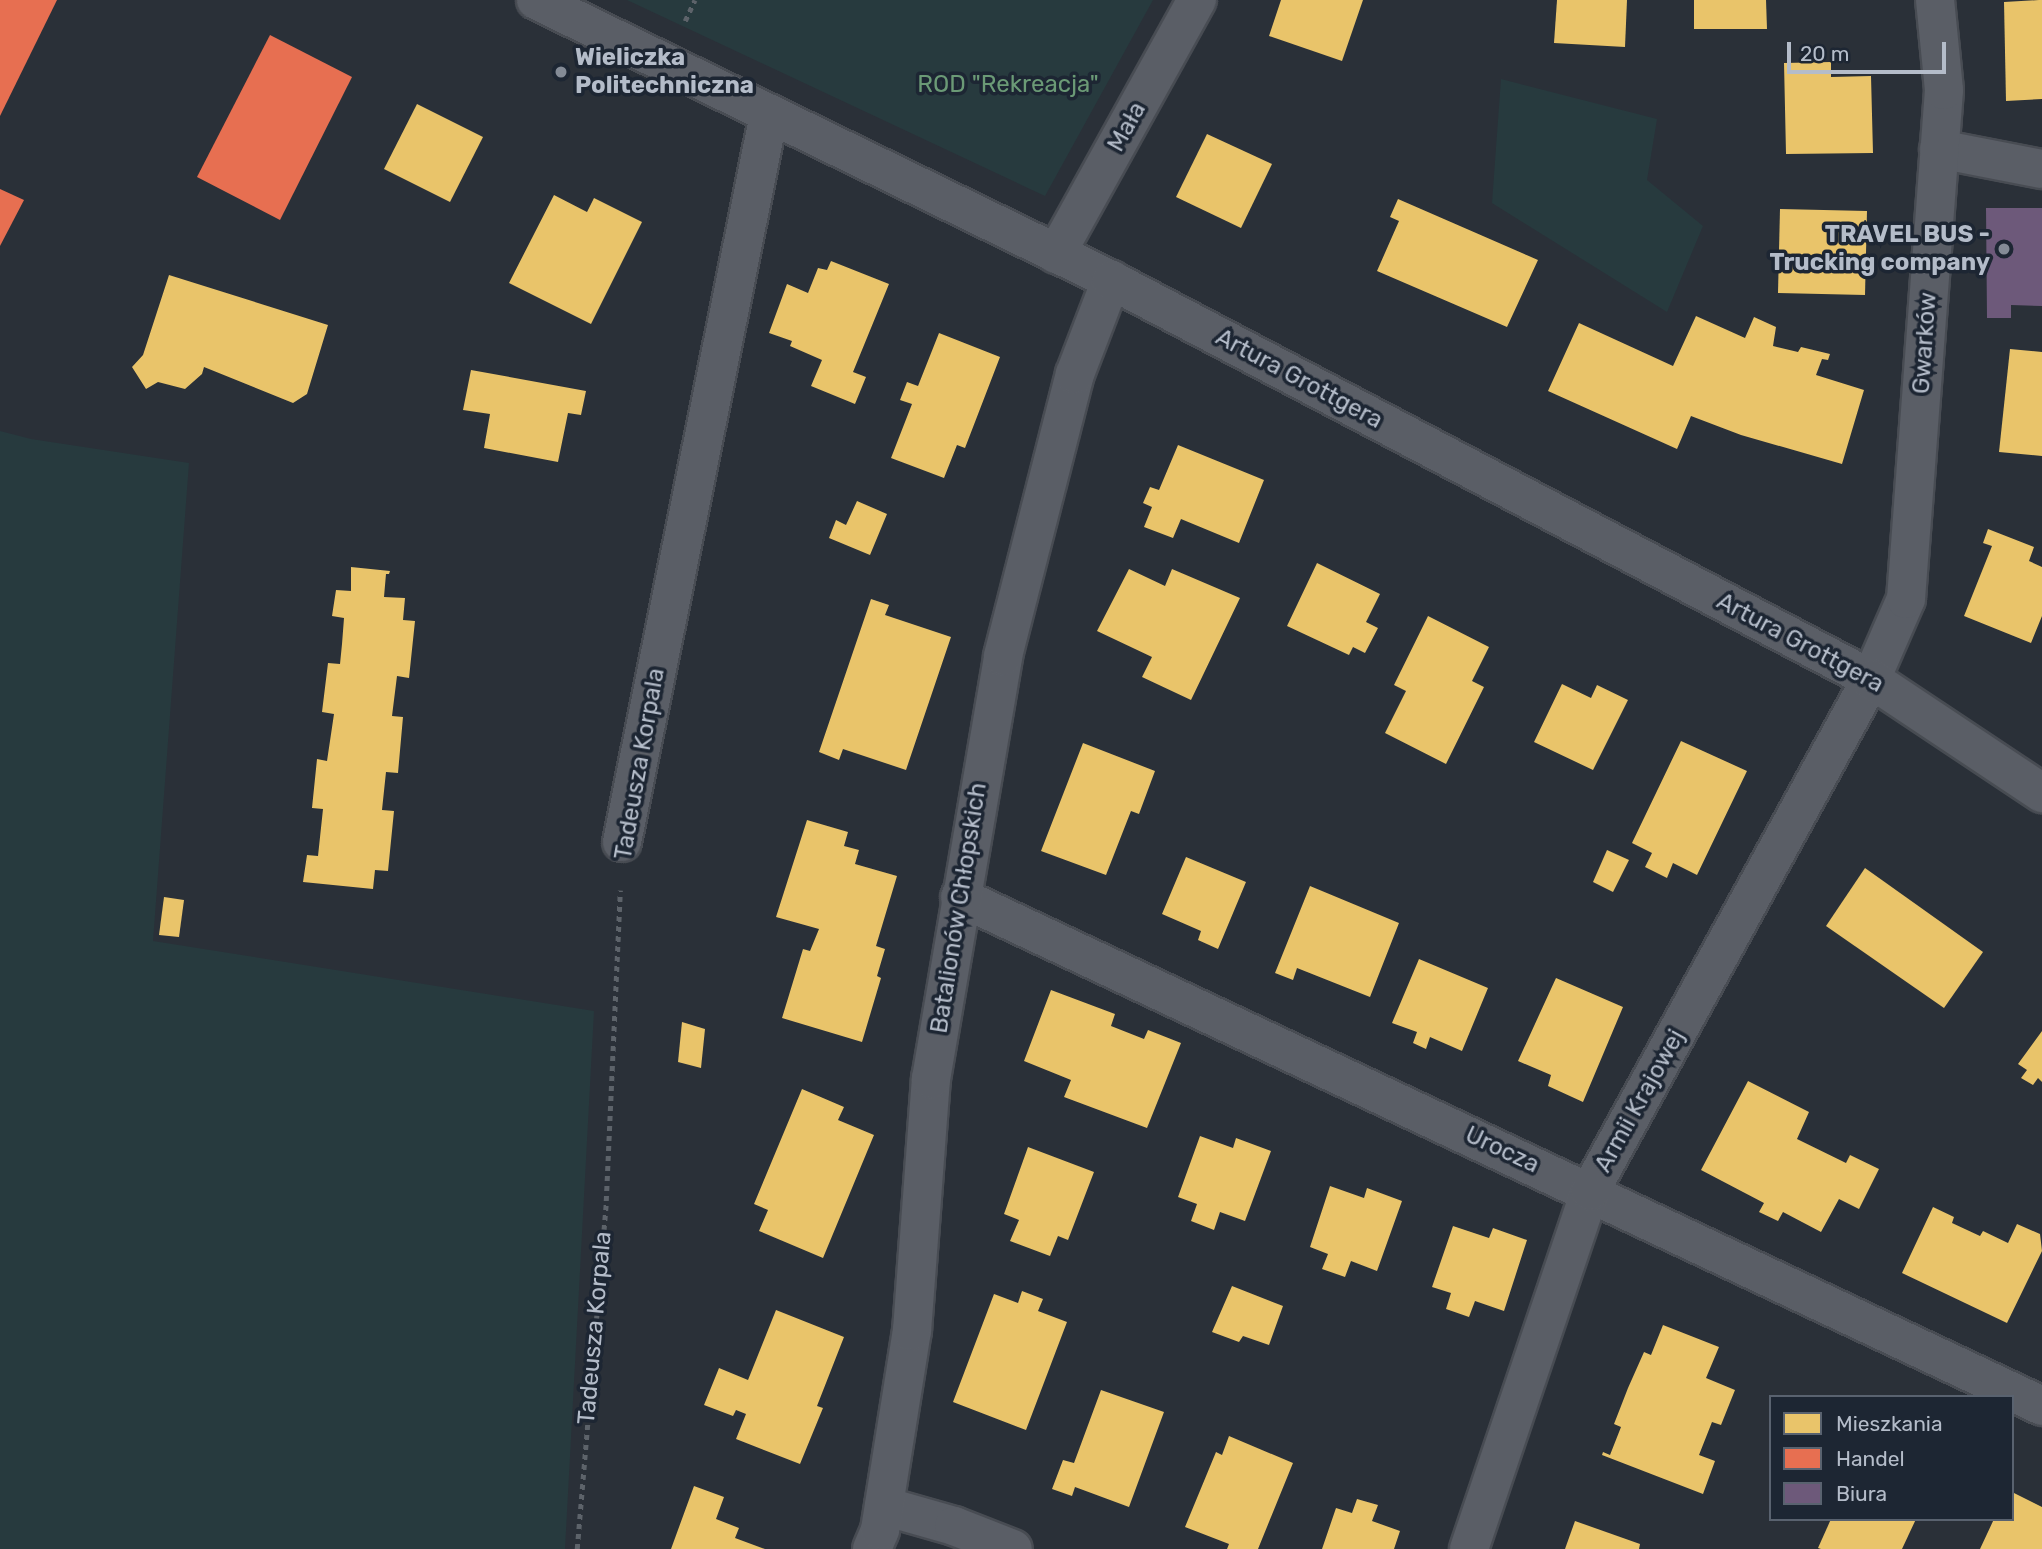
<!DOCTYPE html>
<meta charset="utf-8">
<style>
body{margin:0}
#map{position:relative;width:2042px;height:1549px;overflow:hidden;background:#2a3038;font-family:Rubik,sans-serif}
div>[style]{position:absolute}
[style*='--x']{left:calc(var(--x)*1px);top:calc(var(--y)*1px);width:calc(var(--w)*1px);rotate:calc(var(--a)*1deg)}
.green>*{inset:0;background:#273a3e}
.homes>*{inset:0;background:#e9c46a}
.shops>*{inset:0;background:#e76f51}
.offices>*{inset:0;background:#6d597a}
.path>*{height:4.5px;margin-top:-2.25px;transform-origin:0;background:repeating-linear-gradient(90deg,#5d636a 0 5px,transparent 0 10px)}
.roads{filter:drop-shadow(2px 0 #484c53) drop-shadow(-2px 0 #484c53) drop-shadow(0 2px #484c53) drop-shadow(0 -2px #484c53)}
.minor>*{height:38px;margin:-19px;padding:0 19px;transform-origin:19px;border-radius:19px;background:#5a5e66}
.tertiary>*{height:38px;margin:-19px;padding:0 19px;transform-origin:19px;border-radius:19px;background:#5a5e66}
.dots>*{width:19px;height:19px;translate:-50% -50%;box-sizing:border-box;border:4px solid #1d2633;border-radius:50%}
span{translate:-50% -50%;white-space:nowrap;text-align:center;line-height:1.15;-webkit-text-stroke:7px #1d2633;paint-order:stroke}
.poi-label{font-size:24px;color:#b4bcc9;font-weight:700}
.left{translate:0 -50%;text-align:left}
.right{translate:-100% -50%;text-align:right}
.park-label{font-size:24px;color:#6b9a76}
.street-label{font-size:24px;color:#b4bcc9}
.legend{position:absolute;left:1769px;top:1395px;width:245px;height:126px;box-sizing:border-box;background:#1d2633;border:2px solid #59626f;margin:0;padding:9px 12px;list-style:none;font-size:21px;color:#b4bcc9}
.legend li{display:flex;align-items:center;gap:14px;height:35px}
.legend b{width:35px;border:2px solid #59626f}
.scale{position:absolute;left:1787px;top:42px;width:159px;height:32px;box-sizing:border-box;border:4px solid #b4bcc9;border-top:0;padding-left:9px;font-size:21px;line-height:24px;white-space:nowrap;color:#b4bcc9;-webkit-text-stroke:5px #1d2633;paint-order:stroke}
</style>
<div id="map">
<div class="green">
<div style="clip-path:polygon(627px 0,1153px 0,1045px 196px)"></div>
<div style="clip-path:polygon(1501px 79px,1657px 119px,1647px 180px,1703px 226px,1667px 312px,1492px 203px)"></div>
<div style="clip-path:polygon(0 431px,31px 439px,189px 463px,153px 941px,594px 1011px,565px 1549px,0 1549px)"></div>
</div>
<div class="homes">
<div style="clip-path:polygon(1281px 0,1363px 0,1342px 61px,1269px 36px)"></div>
<div style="clip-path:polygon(1557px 0,1627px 0,1625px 47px,1554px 43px)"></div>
<div style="clip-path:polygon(1694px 0,1766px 0,1767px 29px,1694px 29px)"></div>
<div style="clip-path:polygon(2039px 0,2042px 0,2042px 99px,2006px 101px,2004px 2px)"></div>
<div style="clip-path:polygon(1831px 62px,1831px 77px,1871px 76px,1873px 153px,1786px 154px,1784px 63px)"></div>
<div style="clip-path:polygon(417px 104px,483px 137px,450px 202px,384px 169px)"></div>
<div style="clip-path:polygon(1207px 134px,1272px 164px,1241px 228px,1176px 197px)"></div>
<div style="clip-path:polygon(554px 195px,587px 212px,594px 198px,642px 222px,591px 324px,509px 283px)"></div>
<div style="clip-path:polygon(1398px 199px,1538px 260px,1507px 327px,1377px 271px,1399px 221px,1390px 217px)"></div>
<div style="clip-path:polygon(1780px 209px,1867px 211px,1865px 295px,1778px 293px)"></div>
<div style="clip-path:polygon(831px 261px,889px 284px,853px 372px,866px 377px,855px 404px,811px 386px,822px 360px,790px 346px,792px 341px,769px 333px,787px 284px,808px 293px,818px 268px,827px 270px)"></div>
<div style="clip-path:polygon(169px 275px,328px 325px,307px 394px,293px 403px,204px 367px,202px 374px,185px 389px,158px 382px,146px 389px,132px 367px,143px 355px)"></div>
<div style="clip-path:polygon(1696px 316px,1745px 338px,1754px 317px,1776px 327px,1773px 346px,1798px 352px,1801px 347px,1830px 354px,1828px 360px,1822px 359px,1816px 375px,1864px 390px,1842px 464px,1741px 435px,1691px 416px,1677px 449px,1548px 391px,1579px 323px,1673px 366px)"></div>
<div style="clip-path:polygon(939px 333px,1000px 357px,965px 448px,957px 445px,944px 478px,891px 458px,912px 404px,900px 400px,907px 382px,918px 386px)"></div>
<div style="clip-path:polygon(2010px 349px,2042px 352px,2042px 456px,1999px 452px)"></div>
<div style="clip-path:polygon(471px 370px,586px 391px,581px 415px,568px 413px,558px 462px,484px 448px,490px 414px,463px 410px)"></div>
<div style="clip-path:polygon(1178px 445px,1264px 480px,1239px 543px,1181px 519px,1173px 538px,1144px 527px,1152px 507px,1143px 503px,1150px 487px,1159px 490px)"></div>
<div style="clip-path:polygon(857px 501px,887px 514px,870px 555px,829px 538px,836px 520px,846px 525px)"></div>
<div style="clip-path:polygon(1988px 529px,2034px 547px,2029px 561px,2042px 567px,2042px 616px,2031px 643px,1964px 616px,1992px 546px,1983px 543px)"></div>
<div style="clip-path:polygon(1317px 563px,1380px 594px,1366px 622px,1378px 628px,1365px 653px,1353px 647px,1349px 655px,1287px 626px)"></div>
<div style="clip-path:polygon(351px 567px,390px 571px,389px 574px,386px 574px,384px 597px,405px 598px,403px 620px,415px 621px,409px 678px,397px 676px,392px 716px,403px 717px,398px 773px,386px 772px,382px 810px,394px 811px,388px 871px,375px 870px,373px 889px,303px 882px,307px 855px,318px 856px,323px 809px,312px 808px,317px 759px,327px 761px,334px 714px,322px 712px,328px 663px,340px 664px,342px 644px,344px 618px,332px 616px,336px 590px,351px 591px)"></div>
<div style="clip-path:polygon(1129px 569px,1165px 586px,1172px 569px,1240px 598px,1191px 700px,1142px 677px,1152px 657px,1097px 631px)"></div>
<div style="clip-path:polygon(871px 599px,889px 605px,885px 615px,951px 637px,906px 770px,843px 749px,839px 760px,819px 752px)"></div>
<div style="clip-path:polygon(1428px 616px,1489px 647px,1472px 681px,1484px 687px,1446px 764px,1385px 733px,1406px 691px,1394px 685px)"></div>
<div style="clip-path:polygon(1562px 684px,1591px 698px,1597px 685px,1628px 700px,1593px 770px,1534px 742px)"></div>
<div style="clip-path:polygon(1681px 741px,1747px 771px,1697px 875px,1673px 863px,1667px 878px,1645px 867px,1652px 853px,1632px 843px)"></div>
<div style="clip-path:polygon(1083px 743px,1155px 771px,1139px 814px,1131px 811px,1106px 875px,1041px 851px)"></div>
<div style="clip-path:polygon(807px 820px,848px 832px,844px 846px,859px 850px,855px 864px,897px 876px,876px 946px,885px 949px,877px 976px,881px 978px,862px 1042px,782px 1018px,803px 949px,810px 951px,819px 929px,776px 917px)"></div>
<div style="clip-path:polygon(1607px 850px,1629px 860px,1613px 892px,1593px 882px)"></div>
<div style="clip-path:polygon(1186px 857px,1246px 882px,1218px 949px,1198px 940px,1201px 931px,1162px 914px)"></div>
<div style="clip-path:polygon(1865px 868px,1983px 952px,1944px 1008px,1826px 926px)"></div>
<div style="clip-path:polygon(1310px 886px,1399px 923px,1370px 997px,1297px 968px,1293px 980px,1275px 973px)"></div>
<div style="clip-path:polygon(164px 897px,184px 900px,179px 937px,159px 935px)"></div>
<div style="clip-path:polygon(1419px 959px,1488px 988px,1462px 1051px,1430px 1037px,1426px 1049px,1413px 1043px,1417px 1032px,1392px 1023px)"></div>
<div style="clip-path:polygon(1556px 978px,1623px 1007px,1583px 1102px,1548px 1086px,1551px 1075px,1518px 1061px)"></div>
<div style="clip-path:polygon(1051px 990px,1115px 1014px,1111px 1026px,1144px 1039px,1148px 1030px,1181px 1043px,1147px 1128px,1064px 1097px,1071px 1080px,1024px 1061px)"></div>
<div style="clip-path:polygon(682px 1022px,705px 1029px,701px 1068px,678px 1062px)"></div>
<div style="clip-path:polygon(2042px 1031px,2042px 1082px,2038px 1078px,2033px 1085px,2021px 1078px,2027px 1070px,2018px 1064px)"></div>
<div style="clip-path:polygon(1748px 1081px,1809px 1112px,1797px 1139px,1846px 1163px,1850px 1155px,1879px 1169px,1859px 1209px,1839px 1199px,1821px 1232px,1783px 1212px,1778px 1221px,1759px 1212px,1764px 1203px,1701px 1170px)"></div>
<div style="clip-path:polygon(802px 1089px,844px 1107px,838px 1120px,874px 1135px,823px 1258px,759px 1231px,768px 1210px,754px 1204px)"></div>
<div style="clip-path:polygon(1200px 1136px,1233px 1148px,1236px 1138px,1271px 1151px,1245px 1221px,1220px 1212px,1214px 1230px,1191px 1221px,1197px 1204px,1178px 1197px)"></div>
<div style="clip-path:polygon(1028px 1147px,1094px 1172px,1068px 1240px,1058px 1236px,1050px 1256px,1010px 1241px,1019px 1220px,1004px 1214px)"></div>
<div style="clip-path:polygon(1330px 1186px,1364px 1198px,1367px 1188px,1402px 1201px,1377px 1271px,1351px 1261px,1345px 1277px,1322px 1269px,1328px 1254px,1310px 1247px)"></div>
<div style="clip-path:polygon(1933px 1207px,1954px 1217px,1952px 1223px,1980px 1236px,1983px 1231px,2008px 1243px,2017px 1224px,2040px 1234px,2042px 1251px,2007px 1323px,1902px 1273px)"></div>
<div style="clip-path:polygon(1453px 1226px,1489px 1238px,1493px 1228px,1527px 1240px,1504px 1311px,1475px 1301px,1469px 1317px,1446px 1309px,1451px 1293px,1432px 1287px)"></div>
<div style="clip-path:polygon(1232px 1286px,1283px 1306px,1269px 1345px,1243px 1336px,1239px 1342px,1212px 1332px)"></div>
<div style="clip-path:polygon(1022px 1291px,1043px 1299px,1038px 1311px,1067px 1322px,1026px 1430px,953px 1402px,994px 1294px,1018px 1303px)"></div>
<div style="clip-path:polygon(776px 1310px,844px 1337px,817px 1406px,823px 1408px,800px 1464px,736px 1439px,746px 1414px,736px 1410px,733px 1416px,704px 1405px,719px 1368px,748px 1380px)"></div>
<div style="clip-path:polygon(1663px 1325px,1719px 1347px,1706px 1378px,1735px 1390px,1721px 1425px,1712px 1422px,1699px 1455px,1715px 1461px,1703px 1494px,1602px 1455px,1603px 1452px,1610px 1455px,1621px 1427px,1614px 1424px,1628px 1388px,1644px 1352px,1651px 1355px)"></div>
<div style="clip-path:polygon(1101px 1390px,1164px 1412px,1129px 1507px,1075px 1487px,1072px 1496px,1052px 1489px,1063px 1460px,1074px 1463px)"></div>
<div style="clip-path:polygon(1229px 1436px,1293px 1463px,1258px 1549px,1227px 1549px,1229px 1544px,1185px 1527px,1216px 1452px,1222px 1455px)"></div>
<div style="clip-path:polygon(694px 1486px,724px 1497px,716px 1519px,739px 1528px,735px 1538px,765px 1549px,671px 1549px)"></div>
<div style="clip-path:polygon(2012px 1492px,2042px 1507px,2042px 1549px,1980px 1549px,1994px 1519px,2012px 1519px)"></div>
<div style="clip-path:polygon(1357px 1499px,1378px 1505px,1372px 1521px,1400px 1531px,1394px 1549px,1322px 1549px,1336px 1508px,1352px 1513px)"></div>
<div style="clip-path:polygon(1831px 1519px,1916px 1519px,1902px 1549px,1821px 1549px,1818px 1548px)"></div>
<div style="clip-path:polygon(1575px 1521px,1640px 1544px,1639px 1549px,1565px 1549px)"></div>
</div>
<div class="shops">
<div style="clip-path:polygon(0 0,57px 0,0 116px)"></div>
<div style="clip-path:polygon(270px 35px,352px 77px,280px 220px,197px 177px)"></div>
<div style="clip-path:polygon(0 189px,24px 200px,0 246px)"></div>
</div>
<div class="offices">
<div style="clip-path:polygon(1986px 208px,2042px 208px,2042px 306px,2011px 305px,2011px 318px,1987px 318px)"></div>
</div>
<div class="path">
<div style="--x:685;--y:21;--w:23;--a:-65"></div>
<div style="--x:577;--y:1549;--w:349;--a:-85.2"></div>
<div style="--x:606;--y:1201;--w:311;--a:-87.4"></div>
</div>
<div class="roads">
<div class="minor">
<div style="--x:1939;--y:149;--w:105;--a:11"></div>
<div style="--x:1056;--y:254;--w:291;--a:-61"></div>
<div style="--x:622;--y:842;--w:743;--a:-78.58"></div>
<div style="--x:960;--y:897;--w:1196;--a:25.19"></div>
<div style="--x:884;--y:1506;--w:73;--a:15.9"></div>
<div style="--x:954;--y:1526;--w:63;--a:21.3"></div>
<div style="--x:872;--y:1549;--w:21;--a:-67"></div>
<div style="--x:880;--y:1530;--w:202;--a:-80.9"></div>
<div style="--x:912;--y:1331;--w:253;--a:-85.7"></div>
<div style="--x:931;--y:1079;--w:429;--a:-80.3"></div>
<div style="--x:1003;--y:656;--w:291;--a:-75.7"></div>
<div style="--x:1075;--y:374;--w:101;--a:-69"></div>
<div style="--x:1469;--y:1549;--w:378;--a:-71.3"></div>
<div style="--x:1590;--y:1191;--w:584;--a:-61.24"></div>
<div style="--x:1871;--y:679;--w:87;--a:-66.4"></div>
<div style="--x:1906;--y:599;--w:510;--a:-85.73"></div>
<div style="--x:1944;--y:90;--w:90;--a:-95.7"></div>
</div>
<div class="tertiary">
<div style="--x:536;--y:0;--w:640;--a:25.96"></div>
<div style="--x:1111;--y:280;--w:858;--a:27.7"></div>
<div style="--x:1871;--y:679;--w:206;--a:33.7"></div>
</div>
</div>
<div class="dots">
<div style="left:561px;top:72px;background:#848b96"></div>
<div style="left:2004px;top:249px;background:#848b96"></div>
</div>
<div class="poi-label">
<span class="left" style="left:575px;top:72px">Wieliczka<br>Politechniczna</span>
<span class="right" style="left:1990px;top:249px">TRAVEL BUS -<br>Trucking company</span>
</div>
<div class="park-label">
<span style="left:1008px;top:85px">ROD "Rekreacja"</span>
</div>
<div class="street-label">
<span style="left:1127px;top:127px;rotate:-61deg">Mała</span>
<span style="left:1925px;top:343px;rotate:-86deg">Gwarków</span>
<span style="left:1299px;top:379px;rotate:28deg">Artura Grottgera</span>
<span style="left:1800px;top:643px;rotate:28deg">Artura Grottgera</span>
<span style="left:640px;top:764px;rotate:-80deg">Tadeusza Korpala</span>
<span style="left:959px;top:908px;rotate:-81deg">Batalionów Chłopskich</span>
<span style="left:1640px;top:1101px;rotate:-61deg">Armii Krajowej</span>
<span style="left:1502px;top:1150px;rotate:25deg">Urocza</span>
<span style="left:595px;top:1328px;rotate:-85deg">Tadeusza Korpala</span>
</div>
<ul class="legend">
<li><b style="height:19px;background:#e9c46a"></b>Mieszkania</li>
<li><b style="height:19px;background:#e76f51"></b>Handel</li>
<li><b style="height:19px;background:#6d597a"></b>Biura</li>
</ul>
<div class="scale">20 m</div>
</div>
